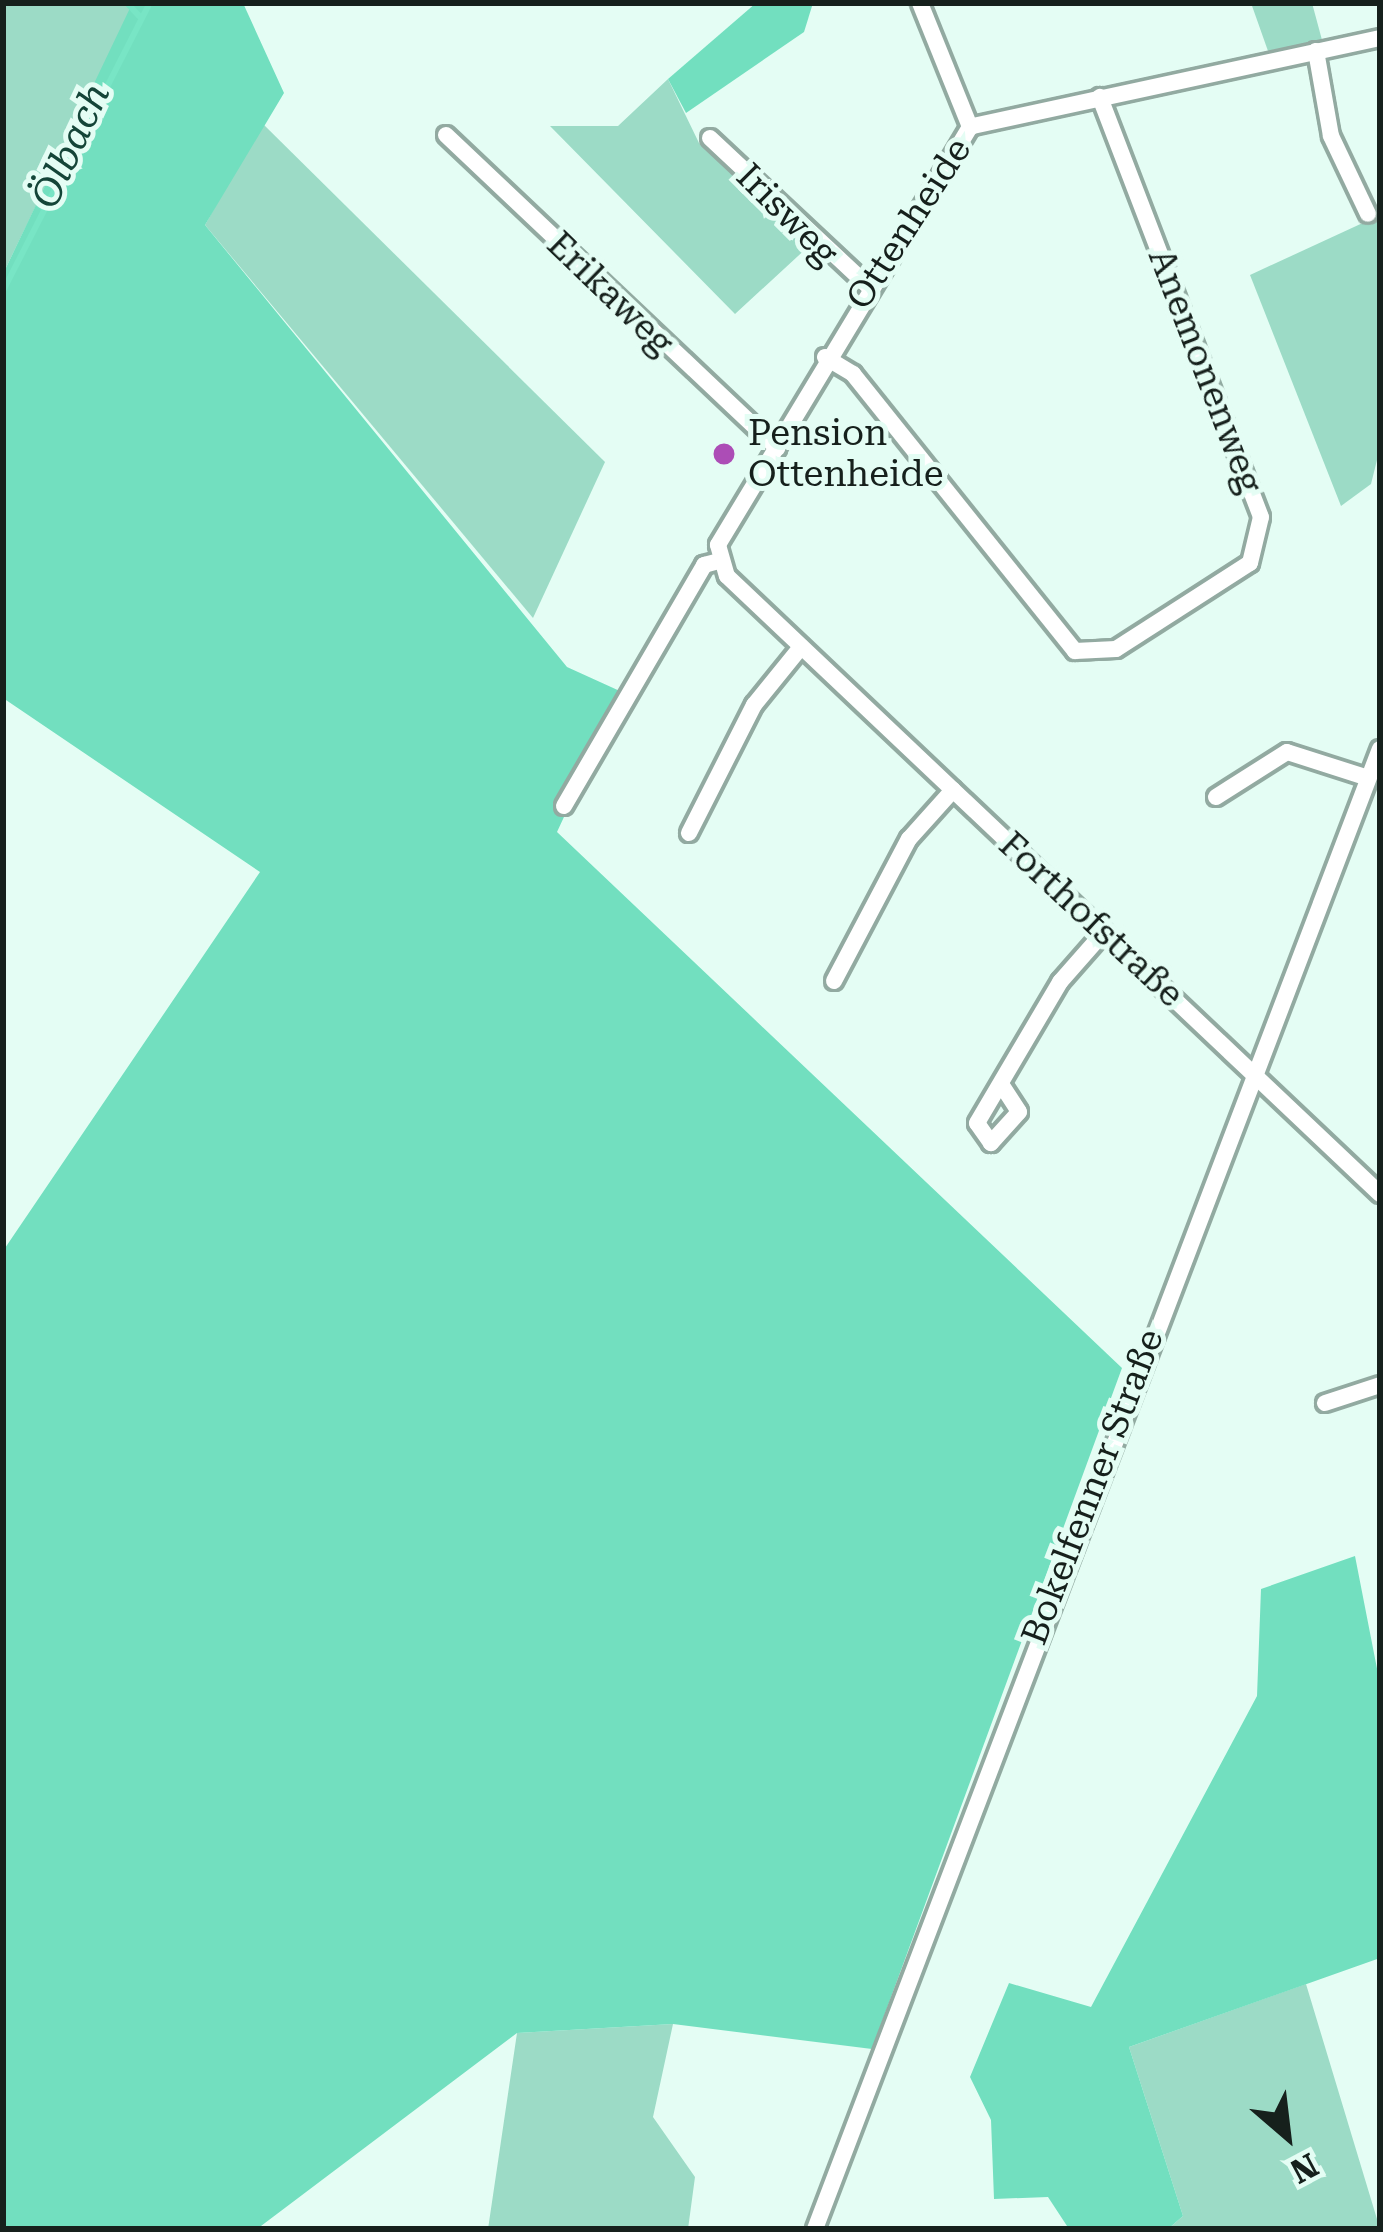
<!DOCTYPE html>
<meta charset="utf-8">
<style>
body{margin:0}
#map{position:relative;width:1383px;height:2232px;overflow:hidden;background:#e4fdf4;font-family:"Roboto Serif",serif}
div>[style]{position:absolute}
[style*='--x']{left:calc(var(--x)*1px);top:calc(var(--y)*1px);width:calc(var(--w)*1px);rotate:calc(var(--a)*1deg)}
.green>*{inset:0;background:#9cdbc6}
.forest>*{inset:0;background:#72dfbf}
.stream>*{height:6px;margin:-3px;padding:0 3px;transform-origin:3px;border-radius:3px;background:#78e5c5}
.roads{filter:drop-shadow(3px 0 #92aaa1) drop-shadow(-3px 0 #92aaa1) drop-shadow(0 3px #92aaa1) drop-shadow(0 -3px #92aaa1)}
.minor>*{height:16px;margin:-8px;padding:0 8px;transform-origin:8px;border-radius:8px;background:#fff}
.dots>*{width:33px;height:33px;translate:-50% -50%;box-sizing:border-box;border:6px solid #e4fdf4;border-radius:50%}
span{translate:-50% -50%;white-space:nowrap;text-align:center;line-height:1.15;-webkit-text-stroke:10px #e4fdf4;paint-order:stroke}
.street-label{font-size:36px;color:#16201c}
.poi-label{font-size:36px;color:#16201c}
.left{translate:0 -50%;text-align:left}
.water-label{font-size:39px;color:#144538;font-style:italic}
.frame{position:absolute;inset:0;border:6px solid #16201c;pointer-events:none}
.north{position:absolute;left:1227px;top:2076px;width:120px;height:120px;-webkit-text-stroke:9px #e4fdf4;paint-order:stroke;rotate:152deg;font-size:33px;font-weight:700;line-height:48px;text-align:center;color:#16201c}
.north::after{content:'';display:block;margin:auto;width:42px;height:54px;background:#16201c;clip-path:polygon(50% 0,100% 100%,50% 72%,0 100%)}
</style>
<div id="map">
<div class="green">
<div style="clip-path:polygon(3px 3px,134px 3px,3px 274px)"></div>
<div style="clip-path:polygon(1251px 3px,1312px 3px,1322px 40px,1268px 51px)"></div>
<div style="clip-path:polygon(668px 79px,699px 143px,810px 245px,735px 314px,550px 126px,618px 126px)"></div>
<div style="clip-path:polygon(262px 123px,605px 462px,533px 618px,205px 225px)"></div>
<div style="clip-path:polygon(1380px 215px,1380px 448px,1371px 484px,1341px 506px,1250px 275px)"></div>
<div style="clip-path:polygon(1306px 1984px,1380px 2229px,1168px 2229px,1183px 2216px,1129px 2047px)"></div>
<div style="clip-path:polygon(673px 2024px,653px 2117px,695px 2177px,688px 2229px,488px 2229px,517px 2033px)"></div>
</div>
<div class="forest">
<div style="clip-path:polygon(243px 3px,284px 93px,205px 225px,567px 667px,622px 692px,557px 832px,1122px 1368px,872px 2049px,673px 2024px,517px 2033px,257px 2229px,3px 2229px,3px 1251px,260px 872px,3px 698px,3px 274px,131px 6px)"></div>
<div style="clip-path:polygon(756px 3px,813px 3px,804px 32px,686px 113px,668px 79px)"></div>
<div style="clip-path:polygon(1355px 1556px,1380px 1684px,1380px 1958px,1129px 2047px,1183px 2216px,1168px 2229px,1069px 2229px,1048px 2197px,994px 2199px,991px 2120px,970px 2077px,1009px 1983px,1091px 2007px,1257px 1696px,1261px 1589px)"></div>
</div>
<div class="stream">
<div style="--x:127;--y:3;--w:18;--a:47"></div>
<div style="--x:3;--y:291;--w:320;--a:-63"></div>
</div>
<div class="roads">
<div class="minor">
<div style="--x:920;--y:3;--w:134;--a:68"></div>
<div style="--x:1380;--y:38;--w:420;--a:167.8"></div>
<div style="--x:970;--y:127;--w:488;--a:121.1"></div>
<div style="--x:718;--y:545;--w:32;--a:74"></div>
<div style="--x:727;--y:576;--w:899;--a:43.42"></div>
<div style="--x:1316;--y:51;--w:86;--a:80"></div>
<div style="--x:1331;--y:136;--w:86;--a:64.6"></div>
<div style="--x:446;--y:135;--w:456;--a:43.4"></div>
<div style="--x:710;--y:138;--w:216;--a:43.1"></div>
<div style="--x:825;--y:357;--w:33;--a:31"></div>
<div style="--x:853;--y:374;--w:355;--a:51.3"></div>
<div style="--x:1075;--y:651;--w:41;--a:-2.8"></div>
<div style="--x:1116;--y:649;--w:159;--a:-32.7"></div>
<div style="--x:1250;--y:563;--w:47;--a:-76.6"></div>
<div style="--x:1261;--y:517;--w:450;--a:-111"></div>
<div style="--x:1216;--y:797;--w:84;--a:-32.4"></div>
<div style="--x:1287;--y:752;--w:85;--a:17.8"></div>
<div style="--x:564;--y:806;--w:279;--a:-59.8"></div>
<div style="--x:704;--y:565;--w:16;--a:-15"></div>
<div style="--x:689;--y:833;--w:144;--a:-63.1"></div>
<div style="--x:754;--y:705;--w:75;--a:-51"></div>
<div style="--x:834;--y:981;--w:161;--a:-62.2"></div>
<div style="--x:909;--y:839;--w:66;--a:-48.1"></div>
<div style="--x:1001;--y:1084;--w:33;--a:57"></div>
<div style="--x:1019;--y:1112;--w:42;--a:132.1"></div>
<div style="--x:991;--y:1143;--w:24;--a:-125"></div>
<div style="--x:977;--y:1123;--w:164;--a:-59.5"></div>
<div style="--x:1060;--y:982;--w:67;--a:-48.7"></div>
<div style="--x:1325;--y:1403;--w:58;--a:-18.1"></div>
<div style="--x:815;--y:2229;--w:1584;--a:-69.11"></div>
</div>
</div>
<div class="dots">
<div style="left:724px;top:454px;background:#ac4db6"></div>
</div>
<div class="street-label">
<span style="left:787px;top:215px;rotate:45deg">Irisweg</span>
<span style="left:909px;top:224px;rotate:-57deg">Ottenheide</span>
<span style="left:610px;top:294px;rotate:44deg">Erikaweg</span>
<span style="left:1205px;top:371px;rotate:69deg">Anemonenweg</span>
<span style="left:1091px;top:920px;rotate:43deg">Forthofstraße</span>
<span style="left:1093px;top:1487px;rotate:-69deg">Bokelfenner Straße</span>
</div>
<div class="poi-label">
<span class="left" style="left:748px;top:454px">Pension<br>Ottenheide</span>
</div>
<div class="water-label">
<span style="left:71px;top:146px;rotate:-65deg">Ölbach</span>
</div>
<div class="frame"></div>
<div class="north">N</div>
</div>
